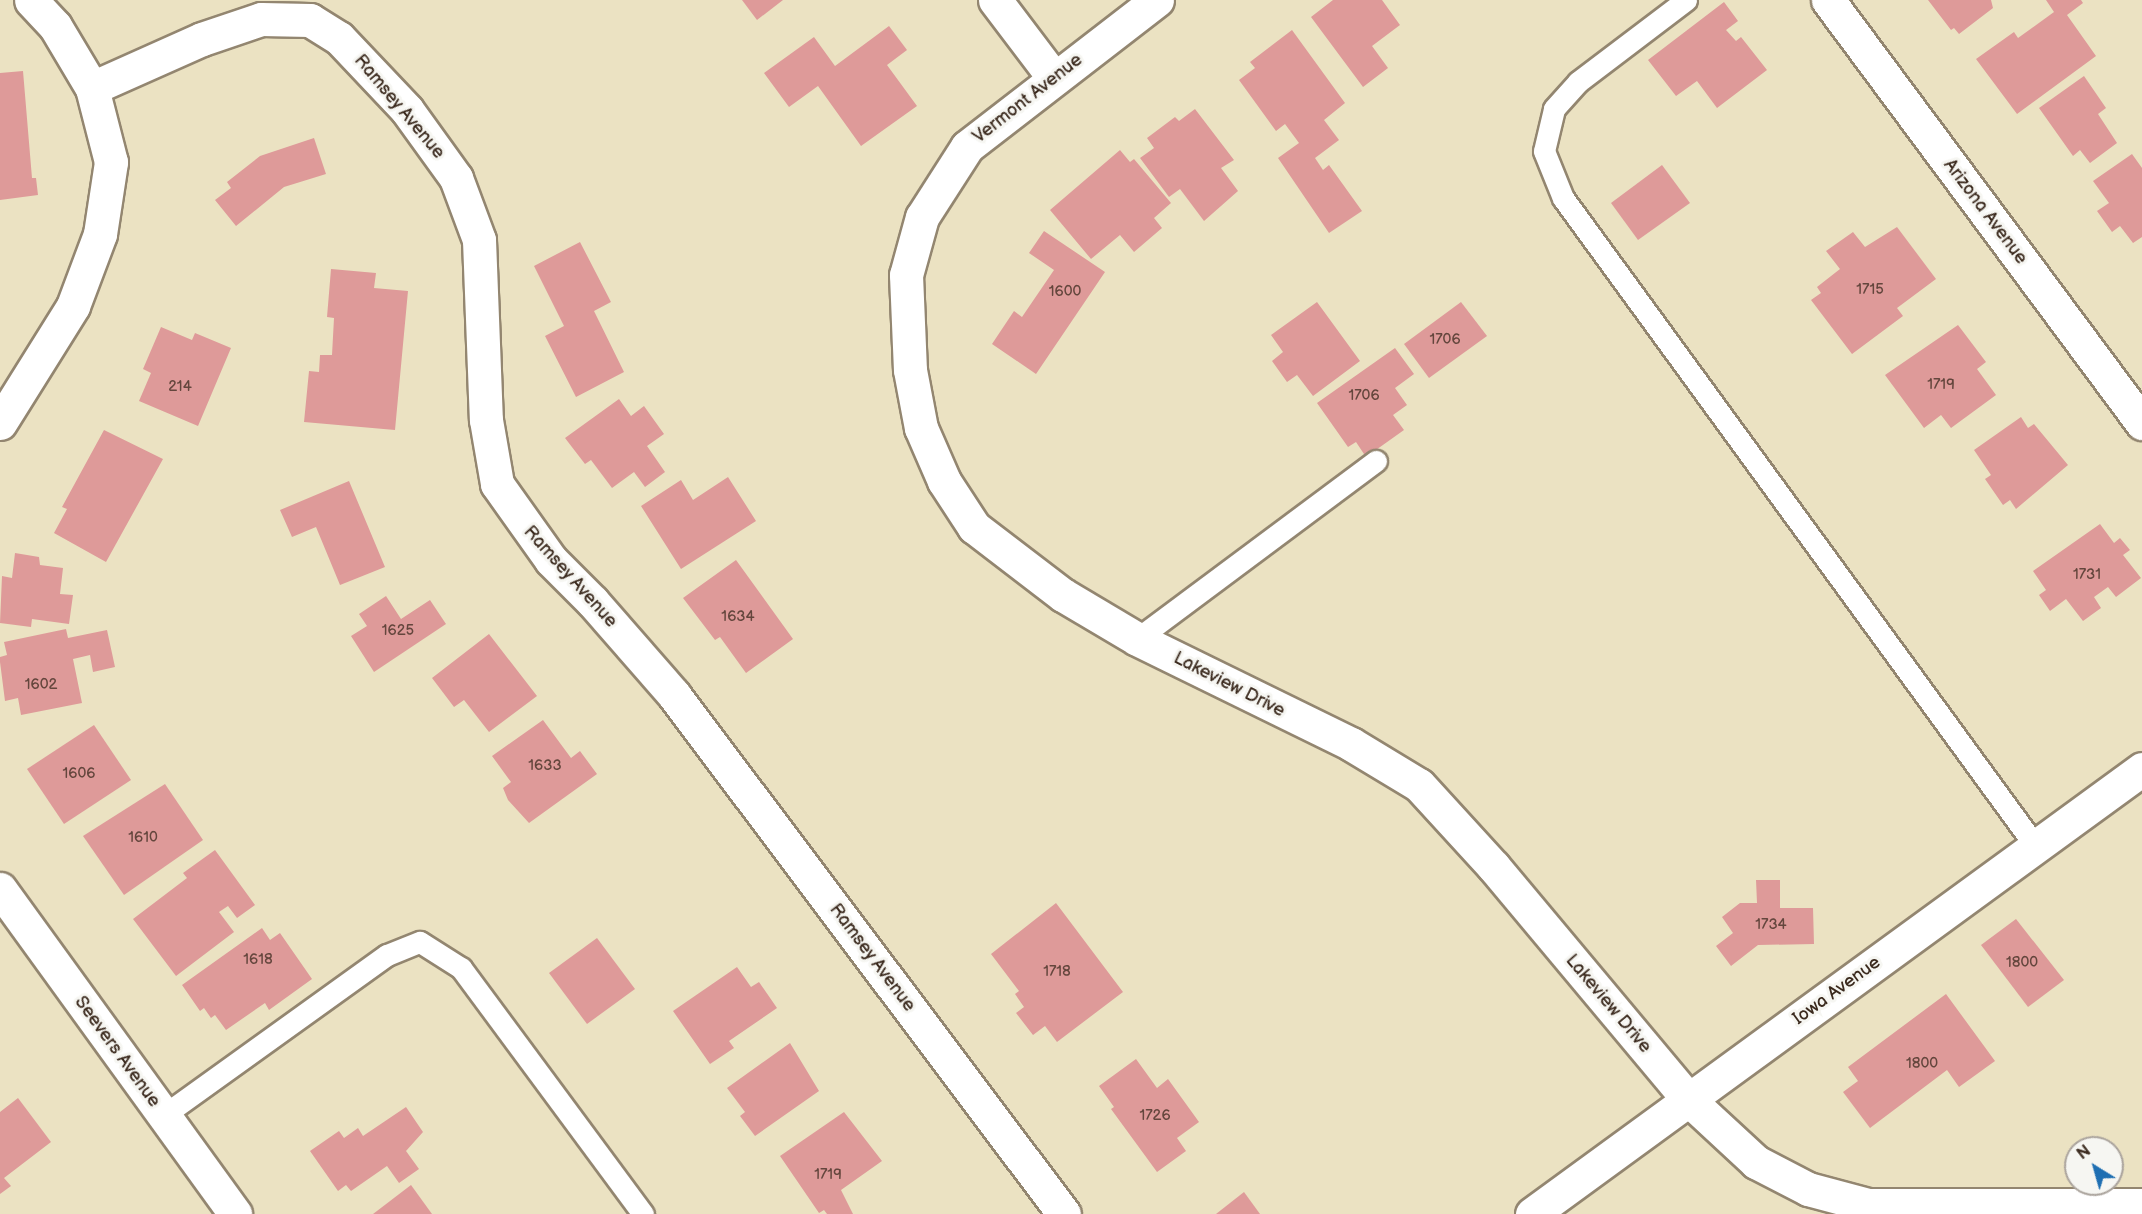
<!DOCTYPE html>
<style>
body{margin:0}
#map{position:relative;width:2142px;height:1214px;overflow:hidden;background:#ebe2c2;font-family:"Balsamiq Sans",sans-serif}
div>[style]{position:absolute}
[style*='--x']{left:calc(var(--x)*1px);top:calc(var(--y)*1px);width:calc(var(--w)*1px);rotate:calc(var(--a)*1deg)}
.building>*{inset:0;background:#de9a99}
.roads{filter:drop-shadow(2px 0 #938670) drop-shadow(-2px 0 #938670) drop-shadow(0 2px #938670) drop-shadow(0 -2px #938670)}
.service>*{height:21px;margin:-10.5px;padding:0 10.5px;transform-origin:10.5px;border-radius:10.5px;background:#fff}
.minor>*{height:33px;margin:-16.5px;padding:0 16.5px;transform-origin:16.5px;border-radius:16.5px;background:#fff}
span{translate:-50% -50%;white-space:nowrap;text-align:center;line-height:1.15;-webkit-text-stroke:6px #f6f6f2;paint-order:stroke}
.number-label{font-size:15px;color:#64463d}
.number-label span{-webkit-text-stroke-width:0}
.street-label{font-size:18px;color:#3b2a1e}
.north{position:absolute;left:2064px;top:1136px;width:60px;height:60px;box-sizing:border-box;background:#f6f6f2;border:2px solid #aba49d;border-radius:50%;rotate:323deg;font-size:16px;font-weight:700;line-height:24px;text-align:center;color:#3b2a1e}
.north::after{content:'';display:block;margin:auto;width:21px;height:27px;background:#1f6fb2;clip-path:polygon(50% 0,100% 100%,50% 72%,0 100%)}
</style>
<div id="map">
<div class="building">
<div style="clip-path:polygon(742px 0,783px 0,757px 20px)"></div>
<div style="clip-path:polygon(1333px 0,1382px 0,1400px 25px,1372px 46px,1388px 68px,1363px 87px,1311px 17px)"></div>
<div style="clip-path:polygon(1928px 0,1991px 0,1993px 8px,1959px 34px,1954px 28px,1951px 30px)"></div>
<div style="clip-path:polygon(2046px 0,2081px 0,2083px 3px,2067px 15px,2096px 56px,2017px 114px,1976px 59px,2014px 32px,2018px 38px,2054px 12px)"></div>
<div style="clip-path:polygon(1724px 2px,1738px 21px,1726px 30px,1736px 41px,1741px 37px,1767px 70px,1717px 108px,1697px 81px,1676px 96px,1648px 60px)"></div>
<div style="clip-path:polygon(889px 26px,907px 50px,887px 65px,917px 106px,861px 146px,818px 86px,789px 107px,764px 73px,814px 37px,835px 66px)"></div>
<div style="clip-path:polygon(1292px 30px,1345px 103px,1324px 120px,1339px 140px,1315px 158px,1323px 170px,1329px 165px,1362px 211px,1329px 233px,1278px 158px,1299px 143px,1285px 124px,1276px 131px,1239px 80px,1255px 68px,1250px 62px)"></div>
<div style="clip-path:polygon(23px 71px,32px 178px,36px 178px,38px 195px,0 200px,0 73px)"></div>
<div style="clip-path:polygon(2084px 76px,2106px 108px,2098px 114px,2117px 143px,2090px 163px,2080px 150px,2073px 156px,2039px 108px)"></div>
<div style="clip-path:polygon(1195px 109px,1234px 160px,1221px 168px,1238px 191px,1204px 221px,1180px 189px,1169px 197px,1140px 158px,1154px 148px,1147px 138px,1175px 117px,1179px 121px)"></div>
<div style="clip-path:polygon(314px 138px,326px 174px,284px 187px,236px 226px,215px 200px,231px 188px,227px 182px,260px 156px)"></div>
<div style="clip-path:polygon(1120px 150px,1130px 162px,1134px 159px,1171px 203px,1154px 218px,1162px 228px,1134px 252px,1120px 235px,1091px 259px,1050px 210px)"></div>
<div style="clip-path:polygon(2132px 154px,2142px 168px,2142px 237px,2133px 243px,2120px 226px,2112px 232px,2097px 211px,2109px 203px,2093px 181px)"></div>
<div style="clip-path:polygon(1662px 165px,1690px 203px,1638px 240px,1611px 203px)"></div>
<div style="clip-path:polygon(1897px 227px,1936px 279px,1897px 308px,1903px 316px,1852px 354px,1811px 300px,1821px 293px,1817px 287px,1840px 269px,1826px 251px,1853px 232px,1865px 247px)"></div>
<div style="clip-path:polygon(1044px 231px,1105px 272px,1036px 374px,992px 344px,1014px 311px,1022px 317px,1054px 270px,1029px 253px)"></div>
<div style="clip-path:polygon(580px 242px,611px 302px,594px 311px,624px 372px,576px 397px,545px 336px,564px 326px,534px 266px)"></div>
<div style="clip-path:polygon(331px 269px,376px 273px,374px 288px,408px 291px,395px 430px,304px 422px,309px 371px,319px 372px,320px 355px,332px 355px,334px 318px,327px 317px)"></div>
<div style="clip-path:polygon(1317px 302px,1360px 361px,1313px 396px,1297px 375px,1287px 382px,1272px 361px,1283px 352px,1271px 335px)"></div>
<div style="clip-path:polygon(1461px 302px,1487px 336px,1429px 378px,1404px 344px)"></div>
<div style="clip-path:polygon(1958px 325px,1986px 362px,1977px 369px,1996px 395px,1951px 428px,1941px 415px,1924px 428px,1885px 375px)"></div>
<div style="clip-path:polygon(161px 327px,192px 340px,195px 333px,231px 348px,198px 426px,139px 401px,151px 373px,143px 369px)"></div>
<div style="clip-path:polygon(1395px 348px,1414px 374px,1395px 388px,1407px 405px,1393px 415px,1404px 430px,1366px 457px,1356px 442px,1348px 447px,1317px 403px)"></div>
<div style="clip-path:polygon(619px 399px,631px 416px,644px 406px,664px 434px,647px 446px,665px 472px,645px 487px,634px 472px,612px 488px,591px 460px,585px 464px,565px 438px)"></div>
<div style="clip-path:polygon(2021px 417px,2028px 428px,2034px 424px,2068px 465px,2016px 509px,2010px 500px,2003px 505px,1985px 479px,1991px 475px,1974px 450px)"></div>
<div style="clip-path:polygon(104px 430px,163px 459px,106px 562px,54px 533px,67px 509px,62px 507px)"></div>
<div style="clip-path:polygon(728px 477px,756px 521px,681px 569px,641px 506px,681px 480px,693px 500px)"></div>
<div style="clip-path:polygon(349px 481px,385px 567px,340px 585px,316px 527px,292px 537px,280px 510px)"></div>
<div style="clip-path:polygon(2100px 524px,2114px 543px,2120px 538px,2130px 550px,2123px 555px,2141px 578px,2116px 597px,2108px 587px,2094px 597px,2101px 608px,2083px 621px,2066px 599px,2050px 611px,2039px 595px,2046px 590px,2033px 571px)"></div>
<div style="clip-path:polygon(15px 553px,39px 557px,40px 565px,63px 568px,60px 594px,73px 595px,69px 624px,32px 619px,31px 627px,0 623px,2px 576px,12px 578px)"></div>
<div style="clip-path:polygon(736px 560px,793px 639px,746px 673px,720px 637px,715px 640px,683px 598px)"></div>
<div style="clip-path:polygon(386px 596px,401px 619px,430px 600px,446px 624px,374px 672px,351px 636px,367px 626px,359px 614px)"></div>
<div style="clip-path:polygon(66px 629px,68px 638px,107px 630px,115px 667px,93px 672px,90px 655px,73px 659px,82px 703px,21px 715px,18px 698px,5px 701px,0 662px,0 657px,7px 655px,4px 642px)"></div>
<div style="clip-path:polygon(489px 634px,537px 696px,489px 732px,464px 700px,454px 707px,432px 678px)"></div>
<div style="clip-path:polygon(543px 720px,571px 758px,580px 751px,597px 774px,529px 823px,508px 800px,503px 788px,511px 782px,492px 756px)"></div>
<div style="clip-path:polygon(94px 725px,131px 780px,64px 824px,27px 769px)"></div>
<div style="clip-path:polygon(165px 784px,203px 840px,124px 895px,83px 836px)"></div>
<div style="clip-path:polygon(215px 850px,255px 905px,237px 918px,228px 906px,219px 912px,234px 932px,176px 976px,133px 919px,187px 878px,183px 873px)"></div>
<div style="clip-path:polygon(1756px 880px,1780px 880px,1780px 908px,1813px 908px,1814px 944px,1758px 945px,1731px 966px,1716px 946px,1733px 933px,1722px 917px,1740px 903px,1757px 903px)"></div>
<div style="clip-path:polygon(1056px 903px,1123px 992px,1057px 1042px,1045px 1026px,1033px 1035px,1016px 1013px,1024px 1007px,1015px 994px,1019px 991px,991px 954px)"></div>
<div style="clip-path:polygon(2016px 919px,2064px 980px,2028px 1007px,1981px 945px)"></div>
<div style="clip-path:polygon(262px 928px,270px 940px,280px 933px,312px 979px,269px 1010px,265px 1003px,226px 1030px,215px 1015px,211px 1018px,204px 1008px,200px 1011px,182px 985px)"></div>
<div style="clip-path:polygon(597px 938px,635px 989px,587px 1024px,549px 973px)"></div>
<div style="clip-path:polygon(737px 967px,751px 987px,759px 982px,777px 1008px,729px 1041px,734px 1048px,710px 1064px,673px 1011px)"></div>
<div style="clip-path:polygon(1946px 994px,1995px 1061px,1959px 1087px,1947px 1070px,1870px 1128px,1843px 1092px,1858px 1081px,1848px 1067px)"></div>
<div style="clip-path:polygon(790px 1043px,819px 1091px,755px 1136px,740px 1116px,745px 1112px,727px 1088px)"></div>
<div style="clip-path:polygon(1136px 1059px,1157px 1088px,1168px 1079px,1199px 1122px,1177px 1138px,1186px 1151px,1157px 1172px,1111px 1109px,1114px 1107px,1099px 1086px)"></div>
<div style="clip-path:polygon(18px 1098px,51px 1142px,4px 1178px,11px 1186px,0 1194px,0 1112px)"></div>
<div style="clip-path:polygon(406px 1107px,423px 1132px,406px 1151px,419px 1169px,399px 1183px,387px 1166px,351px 1191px,346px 1185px,338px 1191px,310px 1151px,339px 1131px,344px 1138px,358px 1128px,363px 1136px)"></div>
<div style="clip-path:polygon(844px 1112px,882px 1161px,841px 1190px,853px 1214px,827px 1214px,824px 1210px,819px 1213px,780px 1156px)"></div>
<div style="clip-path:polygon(411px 1185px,432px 1214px,373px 1214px)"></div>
<div style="clip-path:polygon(1244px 1192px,1260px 1214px,1216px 1214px)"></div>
</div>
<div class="roads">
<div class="service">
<div style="--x:1686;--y:0;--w:136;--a:142.8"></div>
<div style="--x:1578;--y:82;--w:36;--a:132"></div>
<div style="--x:1554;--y:109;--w:43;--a:103.4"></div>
<div style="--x:1544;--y:151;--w:51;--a:68"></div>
<div style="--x:1563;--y:198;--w:803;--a:53.91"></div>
<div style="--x:1137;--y:639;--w:298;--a:-36.7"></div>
<div style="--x:164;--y:1115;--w:274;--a:-35.7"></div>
<div style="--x:387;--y:955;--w:35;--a:-22"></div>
<div style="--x:420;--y:942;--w:49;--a:32.4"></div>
<div style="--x:461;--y:968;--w:306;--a:53.5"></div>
</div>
<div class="minor">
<div style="--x:995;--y:0;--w:98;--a:52.9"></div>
<div style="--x:1157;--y:0;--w:240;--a:142.3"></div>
<div style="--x:967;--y:147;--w:83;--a:122.7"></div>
<div style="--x:922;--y:217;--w:60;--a:105.4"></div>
<div style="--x:906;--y:275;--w:95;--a:87.6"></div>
<div style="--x:910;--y:370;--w:59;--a:79.3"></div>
<div style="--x:921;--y:428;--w:58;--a:66.5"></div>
<div style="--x:944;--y:481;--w:55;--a:56.9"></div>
<div style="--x:974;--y:527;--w:112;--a:37.4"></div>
<div style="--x:1063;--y:595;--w:86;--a:30.7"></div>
<div style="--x:1137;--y:639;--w:238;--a:26.1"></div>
<div style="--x:1351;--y:744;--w:79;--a:31.1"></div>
<div style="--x:1419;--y:785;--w:111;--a:47.6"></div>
<div style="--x:1494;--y:867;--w:302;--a:50.1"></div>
<div style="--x:1688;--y:1099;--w:93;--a:42.8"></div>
<div style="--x:1756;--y:1162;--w:59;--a:27.4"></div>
<div style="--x:1808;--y:1189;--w:62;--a:14.9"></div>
<div style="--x:1868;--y:1205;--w:274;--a:0"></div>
<div style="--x:1828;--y:0;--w:527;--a:53.41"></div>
<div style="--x:92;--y:88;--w:120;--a:-24"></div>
<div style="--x:202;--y:39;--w:62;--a:-18.7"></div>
<div style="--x:261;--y:19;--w:49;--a:1.2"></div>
<div style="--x:310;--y:20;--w:34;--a:32"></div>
<div style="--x:339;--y:38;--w:99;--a:46.6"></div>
<div style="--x:407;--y:110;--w:84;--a:54.2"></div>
<div style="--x:456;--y:178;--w:66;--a:69.6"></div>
<div style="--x:479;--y:240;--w:180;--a:87.8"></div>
<div style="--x:486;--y:420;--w:65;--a:80.2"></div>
<div style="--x:497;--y:484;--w:93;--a:54.6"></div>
<div style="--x:551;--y:560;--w:59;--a:45"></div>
<div style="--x:593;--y:602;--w:123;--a:48.9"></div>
<div style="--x:674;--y:695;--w:649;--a:53.08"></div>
<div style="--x:0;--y:423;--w:138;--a:-58"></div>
<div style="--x:73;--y:306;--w:77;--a:-69.4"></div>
<div style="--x:100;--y:234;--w:73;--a:-81.3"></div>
<div style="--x:111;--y:162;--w:76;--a:-104.4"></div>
<div style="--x:92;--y:88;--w:72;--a:-120.8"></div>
<div style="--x:55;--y:26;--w:35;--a:-133"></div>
<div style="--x:0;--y:889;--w:401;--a:54.1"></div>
<div style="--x:1532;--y:1214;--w:755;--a:-36.11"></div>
</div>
</div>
<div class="number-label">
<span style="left:1870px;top:290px">1715</span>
<span style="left:1065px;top:292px">1600</span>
<span style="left:1445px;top:340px">1706</span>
<span style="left:1941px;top:385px">1719</span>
<span style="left:180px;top:387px">214</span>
<span style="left:1364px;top:396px">1706</span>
<span style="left:2087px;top:575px">1731</span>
<span style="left:738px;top:617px">1634</span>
<span style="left:398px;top:631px">1625</span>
<span style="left:41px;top:685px">1602</span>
<span style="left:545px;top:766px">1633</span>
<span style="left:79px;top:774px">1606</span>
<span style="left:143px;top:838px">1610</span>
<span style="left:1771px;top:925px">1734</span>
<span style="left:258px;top:960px">1618</span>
<span style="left:2022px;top:963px">1800</span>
<span style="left:1057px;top:972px">1718</span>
<span style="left:1922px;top:1064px">1800</span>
<span style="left:1155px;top:1116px">1726</span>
<span style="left:828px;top:1175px">1719</span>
</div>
<div class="street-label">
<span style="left:1028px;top:99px;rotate:-38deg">Vermont Avenue</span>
<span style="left:399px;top:107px;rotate:50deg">Ramsey Avenue</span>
<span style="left:1985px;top:212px;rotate:53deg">Arizona Avenue</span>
<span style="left:570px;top:577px;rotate:48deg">Ramsey Avenue</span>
<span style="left:1229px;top:685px;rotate:27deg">Lakeview Drive</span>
<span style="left:872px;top:958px;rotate:53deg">Ramsey Avenue</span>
<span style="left:1837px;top:991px;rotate:-36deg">Iowa Avenue</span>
<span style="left:1608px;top:1004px;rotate:50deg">Lakeview Drive</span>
<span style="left:117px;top:1052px;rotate:54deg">Seevers Avenue</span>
</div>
<div class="north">N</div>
</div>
